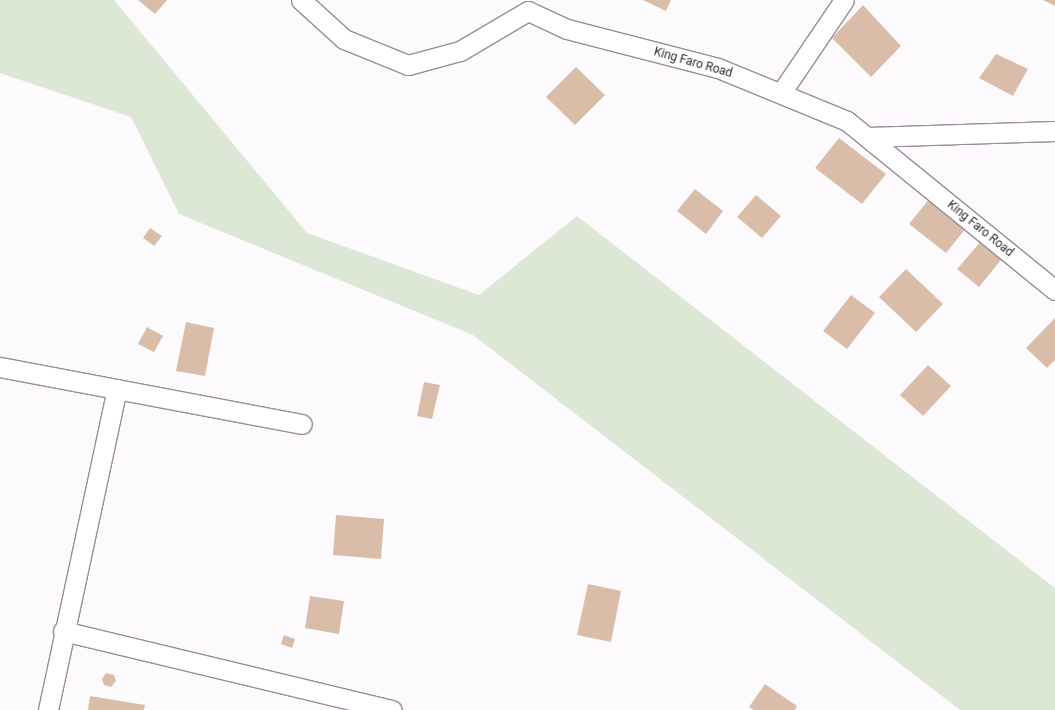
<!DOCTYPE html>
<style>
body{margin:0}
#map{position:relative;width:1055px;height:710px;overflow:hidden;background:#fdfafd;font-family:Roboto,sans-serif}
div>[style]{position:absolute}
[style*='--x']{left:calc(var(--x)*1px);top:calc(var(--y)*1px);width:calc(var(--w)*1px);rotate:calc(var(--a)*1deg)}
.green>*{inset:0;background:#dce7d6}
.building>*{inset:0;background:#dabda9}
.roads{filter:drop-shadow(1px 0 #9a8c9a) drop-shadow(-1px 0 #9a8c9a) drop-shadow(0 1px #9a8c9a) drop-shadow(0 -1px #9a8c9a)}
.minor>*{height:19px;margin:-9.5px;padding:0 9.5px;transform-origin:9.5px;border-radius:9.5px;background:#fff}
span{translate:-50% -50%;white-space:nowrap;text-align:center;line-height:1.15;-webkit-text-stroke:3.5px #fff;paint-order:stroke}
.street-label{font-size:12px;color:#2f2a30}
</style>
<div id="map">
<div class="green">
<div style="clip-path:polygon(0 0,114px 0,307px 233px,479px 295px,577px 216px,1055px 588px,1055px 710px,960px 710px,473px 335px,179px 214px,131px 117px,0 73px)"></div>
</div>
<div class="building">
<div style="clip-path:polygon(138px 0,167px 0,155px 14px)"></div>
<div style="clip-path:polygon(643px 0,671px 0,666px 11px)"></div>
<div style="clip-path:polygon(1043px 0,1055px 0,1055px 6px)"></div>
<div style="clip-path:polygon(863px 5px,901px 46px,871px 77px,832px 38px)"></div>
<div style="clip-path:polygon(996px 54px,1028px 69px,1013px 96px,979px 78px)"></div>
<div style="clip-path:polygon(576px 67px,605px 95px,575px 125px,546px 97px)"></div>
<div style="clip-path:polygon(839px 138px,886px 174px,862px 204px,815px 168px)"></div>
<div style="clip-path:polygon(695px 189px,723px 211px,706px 234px,677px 211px)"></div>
<div style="clip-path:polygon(756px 195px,781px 216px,762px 238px,737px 217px)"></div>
<div style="clip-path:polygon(930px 198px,967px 227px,946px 253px,909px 224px)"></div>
<div style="clip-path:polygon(150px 228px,162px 236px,154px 246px,143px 238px)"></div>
<div style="clip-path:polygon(983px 239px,1004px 256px,979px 287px,957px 269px)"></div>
<div style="clip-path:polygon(906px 269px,943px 304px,916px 332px,879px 297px)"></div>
<div style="clip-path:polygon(851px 295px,875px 313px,847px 349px,823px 331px)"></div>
<div style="clip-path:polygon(1055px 318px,1055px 360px,1047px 368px,1026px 348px)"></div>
<div style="clip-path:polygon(186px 322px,214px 328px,205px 376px,176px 371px)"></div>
<div style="clip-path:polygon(147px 327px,163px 336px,154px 352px,138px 344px)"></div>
<div style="clip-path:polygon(928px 365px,951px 386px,923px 416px,900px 395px)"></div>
<div style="clip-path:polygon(424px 382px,440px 385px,432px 419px,417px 416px)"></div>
<div style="clip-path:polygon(336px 515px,384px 519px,381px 559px,333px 555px)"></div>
<div style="clip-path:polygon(588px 584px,621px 591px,611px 642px,577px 635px)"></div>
<div style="clip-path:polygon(310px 596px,344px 601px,339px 634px,305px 628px)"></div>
<div style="clip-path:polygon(284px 635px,295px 639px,292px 648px,281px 644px)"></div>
<div style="clip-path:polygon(106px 673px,114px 675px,116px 681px,111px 687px,104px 685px,102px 679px)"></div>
<div style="clip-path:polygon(765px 684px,797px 706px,795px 710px,754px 710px,749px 707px)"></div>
<div style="clip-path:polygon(90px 696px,145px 705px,144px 710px,88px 710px)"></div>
</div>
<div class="roads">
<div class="minor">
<div style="--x:301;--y:0;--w:58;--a:42.2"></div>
<div style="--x:344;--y:39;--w:69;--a:22.1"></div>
<div style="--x:408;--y:65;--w:54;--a:-15.1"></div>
<div style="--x:460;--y:51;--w:79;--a:-30.5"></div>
<div style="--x:528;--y:11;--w:43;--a:24.8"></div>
<div style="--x:567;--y:29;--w:156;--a:14.5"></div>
<div style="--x:718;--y:68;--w:139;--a:22.3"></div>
<div style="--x:847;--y:121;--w:268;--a:39.1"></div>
<div style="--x:781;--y:93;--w:112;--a:-55.9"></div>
<div style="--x:867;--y:137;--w:188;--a:-1.8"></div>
<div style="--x:0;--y:367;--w:307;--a:10.7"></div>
<div style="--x:63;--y:631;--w:338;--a:13.5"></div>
<div style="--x:48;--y:710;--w:328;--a:-77.9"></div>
</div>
</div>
<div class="street-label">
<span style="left:693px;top:63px;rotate:16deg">King Faro Road</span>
<span style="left:980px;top:229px;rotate:39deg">King Faro Road</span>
</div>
</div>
